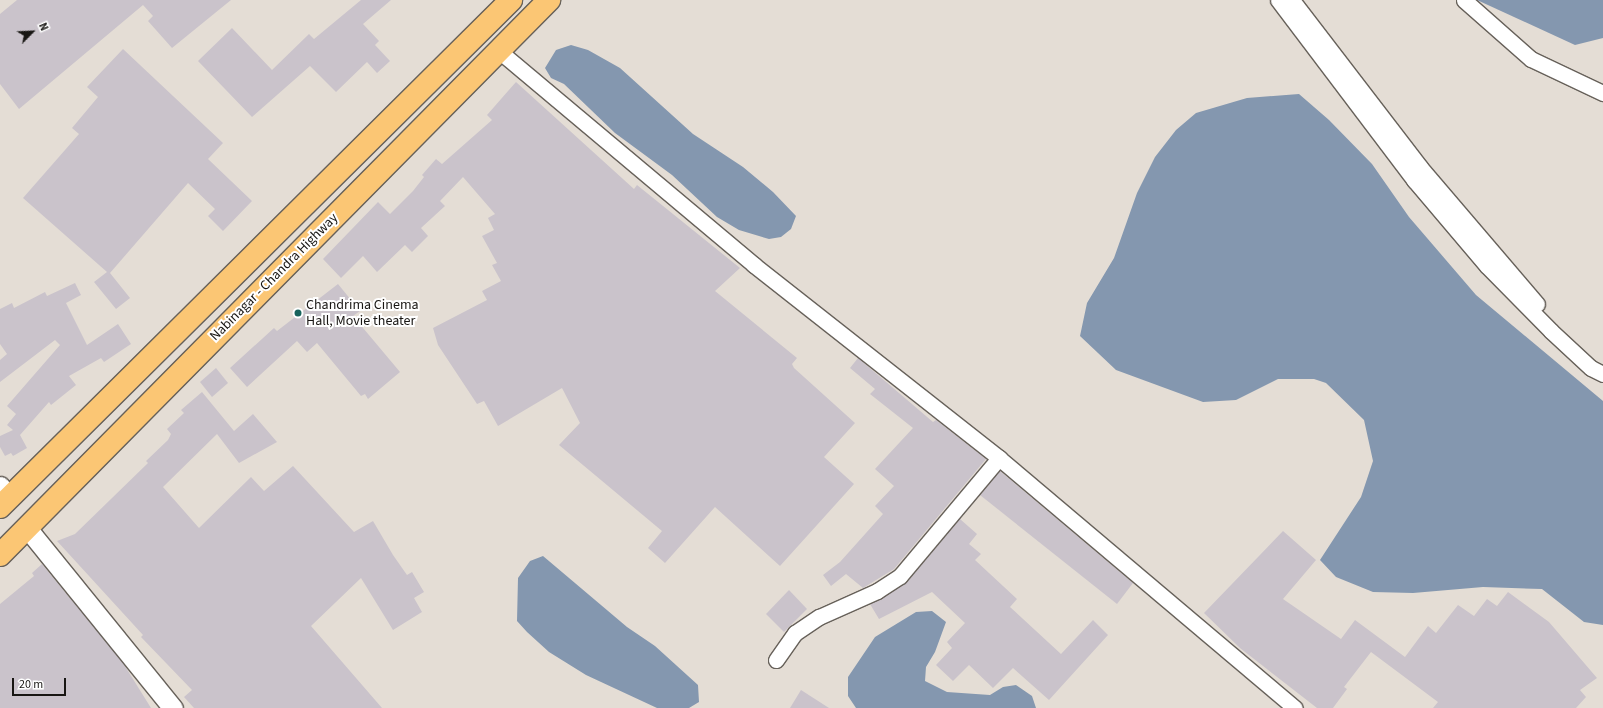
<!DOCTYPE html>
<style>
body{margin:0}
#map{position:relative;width:1603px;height:708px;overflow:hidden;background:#e4ddd5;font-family:"Source Sans 3",sans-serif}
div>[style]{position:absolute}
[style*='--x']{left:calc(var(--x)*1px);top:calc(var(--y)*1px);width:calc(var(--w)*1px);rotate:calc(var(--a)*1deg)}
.water>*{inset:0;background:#8497af}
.building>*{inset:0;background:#cac3cb}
.roads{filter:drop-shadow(1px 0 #67615a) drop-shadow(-1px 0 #67615a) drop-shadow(0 1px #67615a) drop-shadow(0 -1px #67615a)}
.minor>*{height:15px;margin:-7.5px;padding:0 7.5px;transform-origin:7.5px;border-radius:7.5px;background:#fff}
.tertiary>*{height:19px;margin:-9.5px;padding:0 9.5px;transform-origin:9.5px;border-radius:9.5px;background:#fff}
.trunk>*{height:22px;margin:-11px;padding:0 11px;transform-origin:11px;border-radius:11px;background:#fbc674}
.dots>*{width:11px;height:11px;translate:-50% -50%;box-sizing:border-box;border:2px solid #fff;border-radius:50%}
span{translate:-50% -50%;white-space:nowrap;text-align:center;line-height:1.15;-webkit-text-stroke:4px #fff;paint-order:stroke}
.street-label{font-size:14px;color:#181613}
.poi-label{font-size:14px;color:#181613}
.left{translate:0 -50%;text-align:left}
.north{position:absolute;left:12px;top:12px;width:40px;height:40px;-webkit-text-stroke:3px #fff;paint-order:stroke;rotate:66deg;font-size:11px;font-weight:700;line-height:16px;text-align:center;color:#181613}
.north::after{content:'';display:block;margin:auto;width:14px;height:18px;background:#181613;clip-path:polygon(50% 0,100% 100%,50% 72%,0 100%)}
.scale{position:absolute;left:12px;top:678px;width:54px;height:18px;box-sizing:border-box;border:2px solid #181613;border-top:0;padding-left:5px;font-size:12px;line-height:14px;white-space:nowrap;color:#181613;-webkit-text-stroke:3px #fff;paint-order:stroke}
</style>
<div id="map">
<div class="water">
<div style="clip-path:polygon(1477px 0,1603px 0,1603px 38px,1575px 45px)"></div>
<div style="clip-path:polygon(571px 45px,588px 50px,620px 68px,693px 134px,743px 167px,773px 192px,796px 216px,791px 229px,781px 237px,769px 239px,739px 230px,717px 217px,672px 175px,615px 133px,564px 84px,551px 78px,545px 68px,556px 50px)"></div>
<div style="clip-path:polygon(1299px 94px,1329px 120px,1372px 164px,1409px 217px,1476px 295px,1603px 401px,1603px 625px,1584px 622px,1542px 589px,1483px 587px,1413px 593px,1373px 592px,1336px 577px,1320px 560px,1361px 497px,1373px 461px,1364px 420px,1326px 383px,1314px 379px,1278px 379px,1236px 400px,1203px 402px,1116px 370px,1080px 336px,1087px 303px,1114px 258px,1137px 193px,1155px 157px,1176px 130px,1196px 113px,1247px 98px)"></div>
<div style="clip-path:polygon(543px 556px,627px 627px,655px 646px,698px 685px,699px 702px,689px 708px,657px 708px,586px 675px,549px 652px,527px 632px,517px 621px,518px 578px,530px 561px)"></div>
<div style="clip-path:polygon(932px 611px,946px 622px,935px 652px,926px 667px,925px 681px,947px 692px,990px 695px,1003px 687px,1016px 685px,1032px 696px,1036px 708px,856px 708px,848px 696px,848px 677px,875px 637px,916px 612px)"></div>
</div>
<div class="building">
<div style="clip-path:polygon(17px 0,231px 0,172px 48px,148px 21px,153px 16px,143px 5px,19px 109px,0 84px,0 14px)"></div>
<div style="clip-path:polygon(361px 0,391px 0,363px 24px,379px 41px,375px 45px,390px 61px,377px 73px,367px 62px,336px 92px,310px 66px,252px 117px,198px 61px,232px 28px,272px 70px,309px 34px,314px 39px)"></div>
<div style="clip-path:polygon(123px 49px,223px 143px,208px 159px,252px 201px,223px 231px,208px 216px,215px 209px,188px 183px,110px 273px,130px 298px,116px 309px,94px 282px,107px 272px,23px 198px,79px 134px,72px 128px,98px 97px,87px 87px)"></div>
<div style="clip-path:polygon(516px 82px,634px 189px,637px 185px,740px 268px,715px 291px,797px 358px,792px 364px,794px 368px,855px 423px,824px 457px,854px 484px,780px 566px,715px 507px,665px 563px,648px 548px,662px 531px,559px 445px,580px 423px,562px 388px,498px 426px,484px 401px,477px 404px,438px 345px,433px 328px,487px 300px,482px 291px,501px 281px,492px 265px,497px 263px,482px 236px,494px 230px,488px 218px,495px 214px,463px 177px,440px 201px,445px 206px,421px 228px,428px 236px,412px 252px,405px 245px,377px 272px,363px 256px,341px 278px,323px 259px,378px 202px,390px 214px,413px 191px,424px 177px,422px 175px,436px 159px,442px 164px,492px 120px,487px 115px)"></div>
<div style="clip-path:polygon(75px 283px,81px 295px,66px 303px,87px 345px,118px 324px,131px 344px,104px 362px,101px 358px,69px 376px,76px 385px,51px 405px,49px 402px,20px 435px,27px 448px,13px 456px,11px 453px,5px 456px,0 447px,0 436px,13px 430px,7px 425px,16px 414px,7px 406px,60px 345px,55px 340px,0 382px,0 360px,7px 354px,0 344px,0 309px,12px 303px,14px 308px,45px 292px,47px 296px)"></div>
<div style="clip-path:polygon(338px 284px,360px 311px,353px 316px,400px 372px,368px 399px,365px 394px,361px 396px,317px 343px,307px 352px,297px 341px,247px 387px,230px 368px,274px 328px,277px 331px)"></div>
<div style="clip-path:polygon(858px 358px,933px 422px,936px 420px,986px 459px,894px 569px,863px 588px,846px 574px,831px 586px,823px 575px,840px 562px,883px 514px,875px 506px,894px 486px,875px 469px,913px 428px,870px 394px,875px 389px,850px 368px)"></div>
<div style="clip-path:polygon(216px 368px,228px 383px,212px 397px,200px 382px)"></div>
<div style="clip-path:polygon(202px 392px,234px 431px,253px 414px,277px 442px,239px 463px,217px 434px,163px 487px,199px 528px,251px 477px,264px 491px,293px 466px,354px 532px,373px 521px,393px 555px,407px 575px,412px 572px,424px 592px,414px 598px,422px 612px,393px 630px,361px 578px,311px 626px,382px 708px,194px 708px,184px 697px,192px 690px,141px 637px,143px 635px,57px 541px,75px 534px,148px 463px,146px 461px,168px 440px,171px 434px,167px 429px,184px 413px,181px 410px)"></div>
<div style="clip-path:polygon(1000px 471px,1133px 583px,1117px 604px,980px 495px)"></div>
<div style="clip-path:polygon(960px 519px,977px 534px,969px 544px,981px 554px,975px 560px,1017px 599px,1010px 607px,1061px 654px,1093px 620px,1108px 635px,1049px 700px,1013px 668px,993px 688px,969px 665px,953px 681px,936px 665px,952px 648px,947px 642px,965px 623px,932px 592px,879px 619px,870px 604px,907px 582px)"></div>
<div style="clip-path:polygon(1283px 531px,1316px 560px,1283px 599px,1341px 639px,1355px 620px,1405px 657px,1428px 626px,1436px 633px,1458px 605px,1474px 616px,1487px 599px,1497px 606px,1508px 592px,1549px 622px,1597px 678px,1580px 690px,1586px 697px,1576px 708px,1433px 708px,1438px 702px,1371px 652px,1344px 687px,1347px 689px,1333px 708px,1317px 708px,1240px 648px,1204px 613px)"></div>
<div style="clip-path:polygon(42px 564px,123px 663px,151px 708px,0 708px,0 604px,34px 576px,32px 573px)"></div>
<div style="clip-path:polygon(789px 590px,807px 609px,784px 632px,766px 614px)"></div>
<div style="clip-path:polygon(801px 690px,829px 708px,790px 708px)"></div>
</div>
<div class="roads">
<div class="minor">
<div style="--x:1278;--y:0;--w:226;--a:52.9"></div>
<div style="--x:1414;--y:180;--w:113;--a:49.7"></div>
<div style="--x:1487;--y:266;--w:91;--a:45.4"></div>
<div style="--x:1551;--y:331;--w:54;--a:42.8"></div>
<div style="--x:1591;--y:368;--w:13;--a:27"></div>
<div style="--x:1292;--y:0;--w:210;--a:52.5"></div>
<div style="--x:1420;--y:167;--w:180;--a:49.5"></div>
<div style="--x:1464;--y:0;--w:89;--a:41.4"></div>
<div style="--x:1531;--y:59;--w:80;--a:25.3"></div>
<div style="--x:498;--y:50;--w:334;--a:40"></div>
<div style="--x:754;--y:265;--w:312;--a:38.2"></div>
<div style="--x:999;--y:458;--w:387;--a:40.2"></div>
<div style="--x:776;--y:660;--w:33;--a:-55"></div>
<div style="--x:795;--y:633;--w:29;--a:-34"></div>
<div style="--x:819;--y:617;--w:64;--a:-24.1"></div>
<div style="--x:877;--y:591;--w:27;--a:-33"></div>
<div style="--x:900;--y:576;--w:154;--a:-50"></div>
</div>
<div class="tertiary">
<div style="--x:0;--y:486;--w:15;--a:53"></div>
<div style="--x:27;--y:528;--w:232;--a:51"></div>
</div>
<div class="trunk">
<div style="--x:0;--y:507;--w:720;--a:-44.77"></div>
<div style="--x:0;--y:555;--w:781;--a:-45.31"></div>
</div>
</div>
<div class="dots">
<div style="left:298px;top:313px;background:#17635c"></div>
</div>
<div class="street-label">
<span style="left:274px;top:277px;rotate:-45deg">Nabinagar - Chandra Highway</span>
</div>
<div class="poi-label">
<span class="left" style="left:306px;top:313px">Chandrima Cinema<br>Hall, Movie theater</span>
</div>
<div class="north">N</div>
<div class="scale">20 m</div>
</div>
